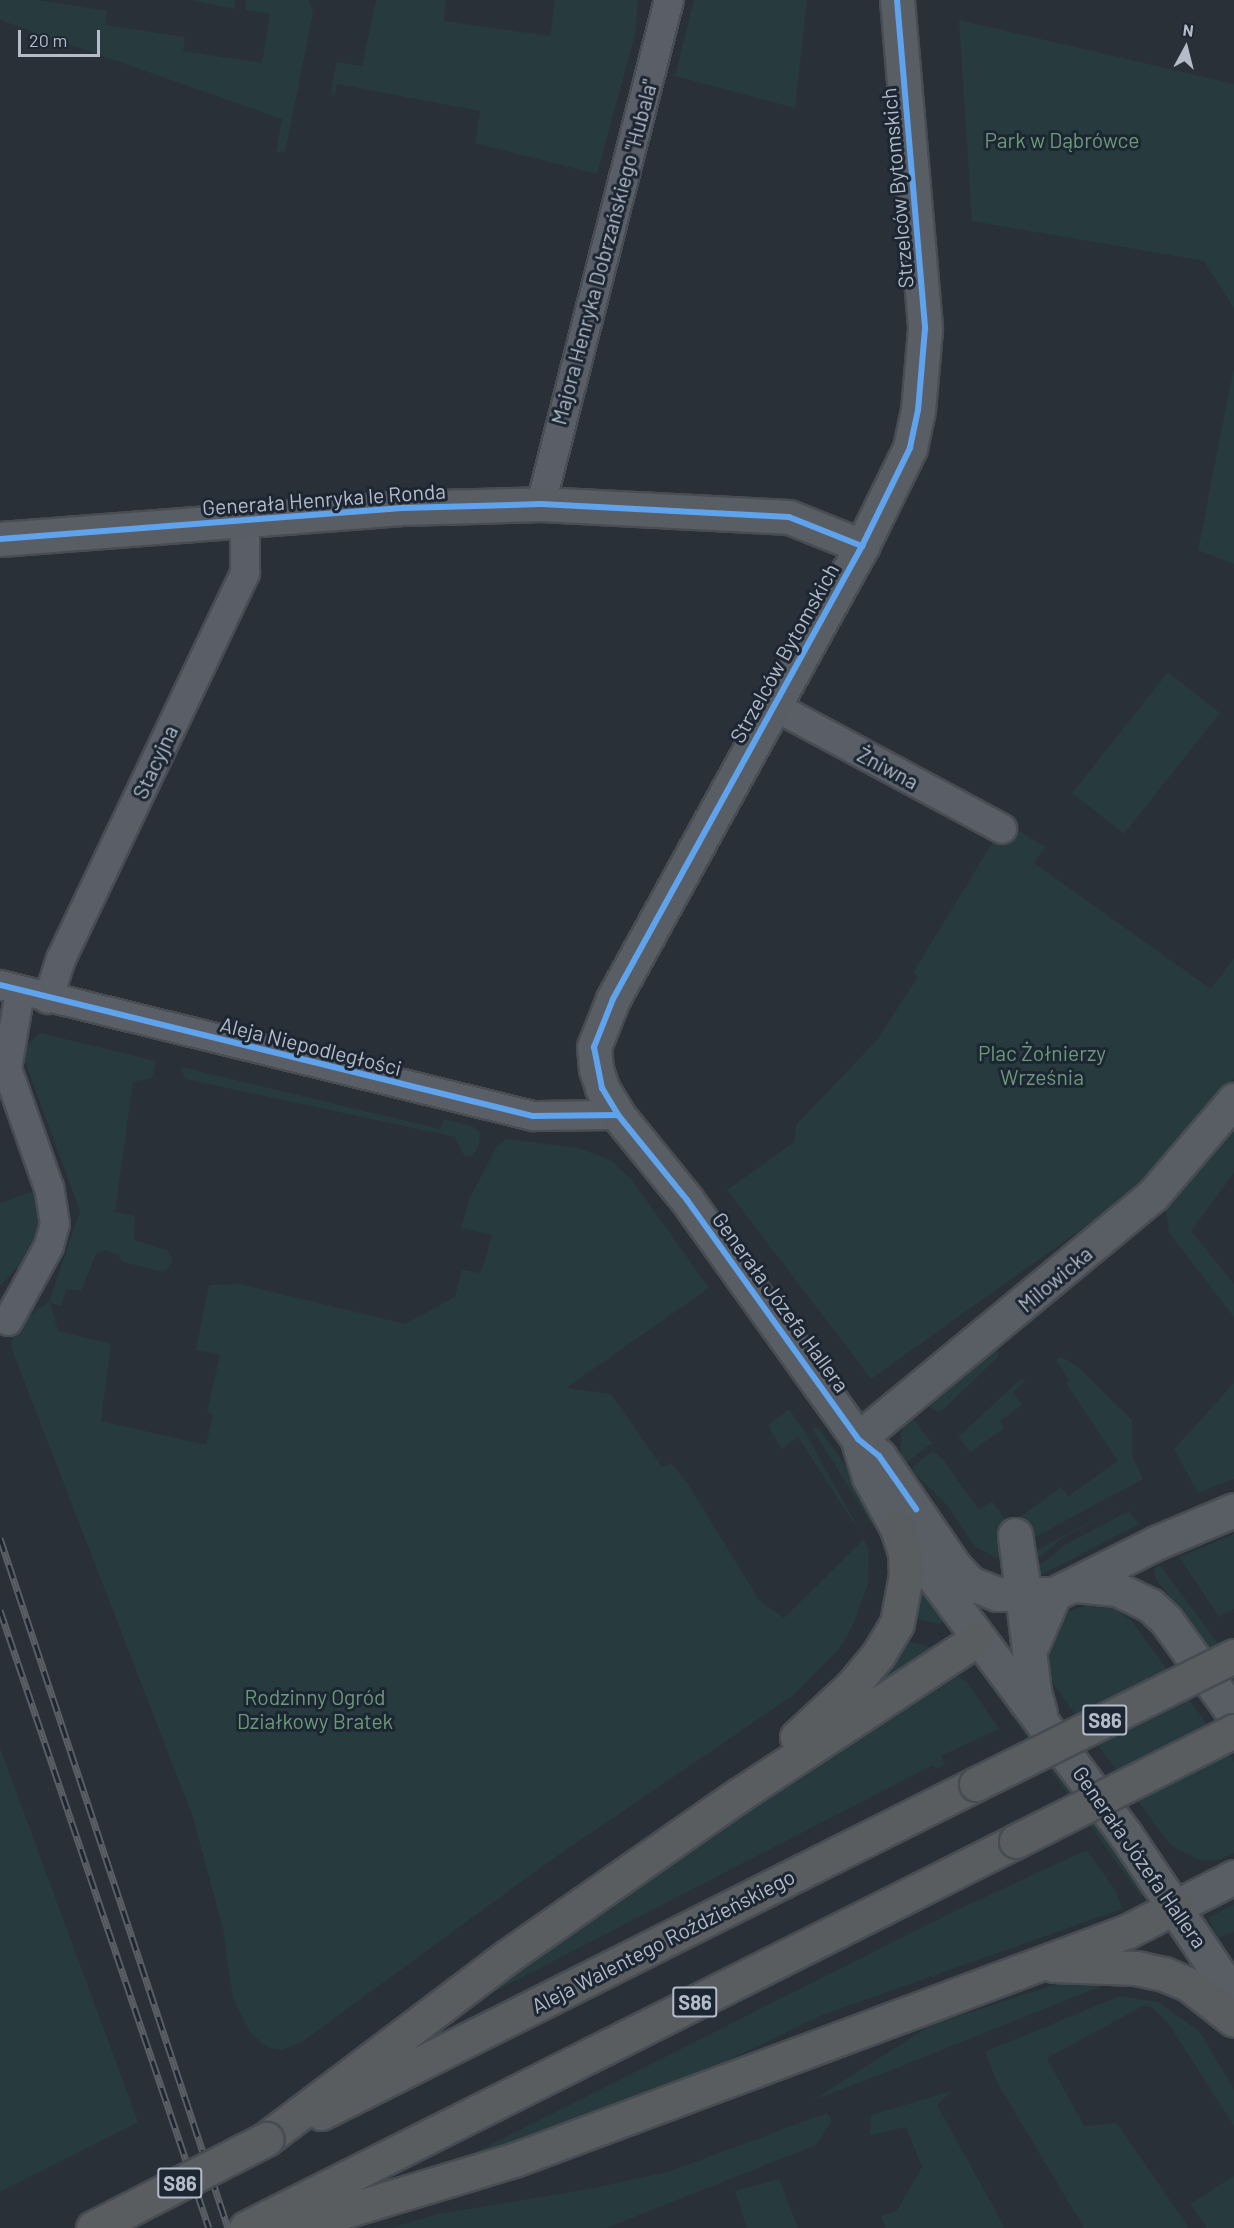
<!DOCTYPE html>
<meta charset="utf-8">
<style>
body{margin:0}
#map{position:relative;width:1234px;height:2228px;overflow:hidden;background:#2a3038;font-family:Barlow,sans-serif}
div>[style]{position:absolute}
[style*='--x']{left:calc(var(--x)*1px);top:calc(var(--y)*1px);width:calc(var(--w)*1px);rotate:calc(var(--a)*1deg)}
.green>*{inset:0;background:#273a3e}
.roads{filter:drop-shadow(2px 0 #484c53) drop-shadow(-2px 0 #484c53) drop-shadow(0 2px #484c53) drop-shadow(0 -2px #484c53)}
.street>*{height:28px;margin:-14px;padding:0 14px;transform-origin:14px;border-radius:14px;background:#5a5e66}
.secondary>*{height:33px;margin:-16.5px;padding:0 16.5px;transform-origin:16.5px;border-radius:16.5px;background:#595d64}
.highway>*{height:33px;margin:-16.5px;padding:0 16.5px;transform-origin:16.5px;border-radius:16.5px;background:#5a5d60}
.rail>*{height:7px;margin-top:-3.5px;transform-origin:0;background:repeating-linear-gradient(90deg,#1d2633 0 14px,#595d64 0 28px);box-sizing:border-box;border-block:2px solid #595d64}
.bridges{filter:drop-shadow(2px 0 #474c53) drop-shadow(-2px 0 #474c53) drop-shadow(0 2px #474c53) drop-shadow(0 -2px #474c53)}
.highway-bridge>*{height:33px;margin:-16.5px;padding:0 16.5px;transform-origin:16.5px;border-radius:16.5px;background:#5a5d60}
.cycleway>*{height:6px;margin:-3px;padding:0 3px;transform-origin:3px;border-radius:3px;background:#60a3ed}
span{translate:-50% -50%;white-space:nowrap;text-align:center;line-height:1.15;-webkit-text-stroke:6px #1d2633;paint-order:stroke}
.shield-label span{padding:2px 4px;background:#1d2633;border:2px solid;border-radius:4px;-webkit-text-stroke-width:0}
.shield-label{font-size:20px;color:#b4bcc9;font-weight:700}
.park-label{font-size:21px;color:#6b9a76}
.street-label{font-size:21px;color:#b4bcc9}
.north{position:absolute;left:1156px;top:18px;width:60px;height:60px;-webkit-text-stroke:4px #1d2633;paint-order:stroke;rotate:7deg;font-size:16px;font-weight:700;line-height:24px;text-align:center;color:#b4bcc9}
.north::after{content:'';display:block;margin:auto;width:21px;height:27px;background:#b4bcc9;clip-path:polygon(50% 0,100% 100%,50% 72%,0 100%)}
.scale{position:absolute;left:18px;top:30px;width:82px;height:27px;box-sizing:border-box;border:3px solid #b4bcc9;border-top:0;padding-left:8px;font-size:18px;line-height:21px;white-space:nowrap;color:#b4bcc9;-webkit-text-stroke:4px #1d2633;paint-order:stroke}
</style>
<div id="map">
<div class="green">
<div style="clip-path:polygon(0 0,39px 0,107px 11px,105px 25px,185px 37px,183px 51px,262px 63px,270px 14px,245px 10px,246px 0,308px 0,313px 13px,285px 152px,276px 152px,282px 119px,0 20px)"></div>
<div style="clip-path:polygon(190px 0,235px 0,234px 9px)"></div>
<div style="clip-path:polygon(376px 0,446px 0,444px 21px,550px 36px,555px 0,638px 0,635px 34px,597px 174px,475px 143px,480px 111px,337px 84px,335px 96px,331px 95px,336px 62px,362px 66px)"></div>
<div style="clip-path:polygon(694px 0,807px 0,795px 108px,675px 76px)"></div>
<div style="clip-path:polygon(959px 20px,1234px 84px,1234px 308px,1204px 261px,972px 221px)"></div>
<div style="clip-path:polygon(1234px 367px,1234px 564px,1198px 550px)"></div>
<div style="clip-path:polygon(1168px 672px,1220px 713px,1124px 834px,1072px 793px)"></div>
<div style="clip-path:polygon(1005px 822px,1045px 847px,1034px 863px,1211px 989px,1234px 958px,1234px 1079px,1149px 1174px,1111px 1208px,871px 1379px,727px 1190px,794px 1142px,796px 1125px,876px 1041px,918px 977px,913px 973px)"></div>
<div style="clip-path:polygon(40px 1033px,156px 1061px,152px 1078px,133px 1082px,115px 1212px,135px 1216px,134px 1240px,167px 1250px,172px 1257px,170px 1267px,163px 1272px,123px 1262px,117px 1254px,105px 1250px,96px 1254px,81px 1291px,66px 1289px,61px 1306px,50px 1303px,58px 1331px,111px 1344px,101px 1421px,206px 1445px,213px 1414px,207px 1412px,220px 1355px,196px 1350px,209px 1285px,239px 1284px,405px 1324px,455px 1297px,462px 1270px,481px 1273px,492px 1235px,461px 1228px,469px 1200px,496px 1147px,506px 1139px,578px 1148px,611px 1160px,632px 1180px,709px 1288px,566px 1388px,611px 1394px,662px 1467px,671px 1463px,688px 1484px,759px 1600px,784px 1618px,864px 1539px,798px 1437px,782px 1449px,768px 1425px,789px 1409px,805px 1432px,864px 1539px,869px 1551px,868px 1583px,853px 1625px,839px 1649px,795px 1694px,547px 1863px,302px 2042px,283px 2050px,269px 2048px,252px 2035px,233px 1999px,223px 1929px,193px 1817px,11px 1347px,14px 1327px,49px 1302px,80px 1211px,21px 1051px)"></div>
<div style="clip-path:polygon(181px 1067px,440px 1129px,444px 1119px,472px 1126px,480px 1132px,479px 1144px,473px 1156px,465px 1157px,455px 1137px,185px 1079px)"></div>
<div style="clip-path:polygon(1234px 1126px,1234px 1173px,1191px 1231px,1234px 1284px,1234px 1317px,1169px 1233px,1165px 1205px)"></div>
<div style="clip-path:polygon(41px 1189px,49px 1214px,36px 1249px,0 1286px,0 1203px)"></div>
<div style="clip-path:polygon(996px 1347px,999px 1356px,944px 1409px,939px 1412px,925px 1405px)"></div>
<div style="clip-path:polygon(1061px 1357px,1077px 1366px,1132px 1420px,1132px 1457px,1143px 1479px,996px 1558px,975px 1546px,946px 1504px,913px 1472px,913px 1466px,933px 1451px,942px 1458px,979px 1510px,992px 1501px,1009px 1525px,1061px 1487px,1068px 1496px,1118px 1461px,1066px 1383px,1069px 1380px,1056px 1360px)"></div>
<div style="clip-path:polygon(1022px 1378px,1025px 1382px,1013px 1392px,1022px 1405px,1000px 1421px,1004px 1428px,970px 1452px,958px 1437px)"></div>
<div style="clip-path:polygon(1234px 1383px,1234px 1479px,1198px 1493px,1174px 1449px)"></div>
<div style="clip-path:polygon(909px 1419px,914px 1420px,932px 1443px,900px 1468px,901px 1431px)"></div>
<div style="clip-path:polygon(812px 1428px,819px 1428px,852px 1475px,875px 1530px)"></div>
<div style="clip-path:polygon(1127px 1502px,1061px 1539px,1030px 1565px,1003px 1572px,1004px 1568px)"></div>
<div style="clip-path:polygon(1129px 1511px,1139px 1524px,1028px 1582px,1030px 1573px,1066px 1544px)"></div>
<div style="clip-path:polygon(1234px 1534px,1234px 1609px,1219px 1617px,1179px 1557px)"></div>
<div style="clip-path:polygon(1160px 1565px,1234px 1665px,1234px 1686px,1156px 1579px,1154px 1569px)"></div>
<div style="clip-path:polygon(917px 1577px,949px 1618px,940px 1624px,912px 1618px)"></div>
<div style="clip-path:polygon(1091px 1604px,1111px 1607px,1131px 1620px,1234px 1761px,1234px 1853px,1219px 1860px,1199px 1860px,1170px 1845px,1049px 1678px,1043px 1654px,1063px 1613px)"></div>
<div style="clip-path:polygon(904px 1640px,934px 1648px,857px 1701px)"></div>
<div style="clip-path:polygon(977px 1655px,1144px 1889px,1142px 1898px,969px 1657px)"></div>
<div style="clip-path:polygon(949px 1669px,968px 1683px,999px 1729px,941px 1756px,945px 1765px,935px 1769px,933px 1765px,455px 2012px)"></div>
<div style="clip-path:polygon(0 1748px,138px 2122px,0 2192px)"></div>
<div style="clip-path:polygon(1087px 1850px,1117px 1893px,1122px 1909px,822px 2015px,690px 2079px,477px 2157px,472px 2154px,957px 1910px)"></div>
<div style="clip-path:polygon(1234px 1904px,1234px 1932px,1218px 1938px,1208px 1918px)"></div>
<div style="clip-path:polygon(1119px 1979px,877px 2076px,813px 2100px,931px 2025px,1047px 1987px,1072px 1981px)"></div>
<div style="clip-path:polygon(1120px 1996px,1158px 2002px,1199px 2031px,1234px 2089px,1234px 2126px,1170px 2026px,1152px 2007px,1143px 2006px,1047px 2058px,1084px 2126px,1117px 2123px,1189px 2228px,1084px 2228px,997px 2082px,985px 2052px)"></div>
<div style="clip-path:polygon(952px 2091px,937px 2105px,1005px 2228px,886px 2228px,881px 2216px,897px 2211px,922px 2167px,906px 2127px,870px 2135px,871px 2115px)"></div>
<div style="clip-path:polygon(827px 2113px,832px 2121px,816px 2145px,606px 2228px,390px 2228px,438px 2214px,589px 2189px,668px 2172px)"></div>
<div style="clip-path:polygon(1234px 2176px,1234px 2228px,1207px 2228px,1190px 2204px)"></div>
<div style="clip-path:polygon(779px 2179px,798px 2228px,747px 2228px,735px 2191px)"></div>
</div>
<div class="roads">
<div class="street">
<div style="--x:541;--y:504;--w:520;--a:-75.75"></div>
<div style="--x:774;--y:706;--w:259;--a:28.3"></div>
<div style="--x:0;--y:985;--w:549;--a:13.81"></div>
<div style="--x:533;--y:1116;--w:85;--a:-0.7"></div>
<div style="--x:48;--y:999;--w:42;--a:-72"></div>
<div style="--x:61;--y:959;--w:428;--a:-64.5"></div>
<div style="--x:245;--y:573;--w:51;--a:-90"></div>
<div style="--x:8;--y:1321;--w:85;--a:-61.3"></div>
<div style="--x:49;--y:1246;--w:23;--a:-75"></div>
<div style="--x:55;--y:1224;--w:36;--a:-99"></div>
<div style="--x:49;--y:1188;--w:126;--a:-109.4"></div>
<div style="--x:7;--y:1069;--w:79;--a:-80.5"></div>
</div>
<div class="secondary">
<div style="--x:897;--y:0;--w:330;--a:85.1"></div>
<div style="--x:925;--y:329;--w:81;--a:94.9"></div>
<div style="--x:918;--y:410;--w:39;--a:102"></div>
<div style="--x:910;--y:448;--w:109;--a:116.1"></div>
<div style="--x:862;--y:546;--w:517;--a:118.8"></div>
<div style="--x:613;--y:999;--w:52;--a:111.6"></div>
<div style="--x:594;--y:1047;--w:22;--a:85"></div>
<div style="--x:596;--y:1069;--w:20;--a:72"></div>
<div style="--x:602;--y:1088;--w:31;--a:59"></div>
<div style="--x:618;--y:1115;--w:109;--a:50.9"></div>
<div style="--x:687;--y:1200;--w:294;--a:54.4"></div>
<div style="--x:858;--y:1439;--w:27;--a:39"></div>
<div style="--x:879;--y:1456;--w:133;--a:55.7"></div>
<div style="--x:954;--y:1566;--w:23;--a:47"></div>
<div style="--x:970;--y:1583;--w:29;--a:22"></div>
<div style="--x:997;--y:1594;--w:57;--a:0"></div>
<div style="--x:1054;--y:1594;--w:116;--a:-26.6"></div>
<div style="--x:1158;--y:1542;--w:82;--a:-22.8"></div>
<div style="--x:0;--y:539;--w:403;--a:-4.4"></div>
<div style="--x:402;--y:508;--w:139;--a:-1.6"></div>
<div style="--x:541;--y:504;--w:248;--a:3"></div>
<div style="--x:789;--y:517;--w:79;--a:21.7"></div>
<div style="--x:858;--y:1439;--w:383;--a:-39.6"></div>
<div style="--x:1153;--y:1195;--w:125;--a:-49.5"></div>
<div style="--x:859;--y:1444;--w:34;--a:73"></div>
<div style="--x:869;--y:1477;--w:58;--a:61.2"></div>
<div style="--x:897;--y:1528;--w:382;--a:53.3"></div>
<div style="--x:1125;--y:1834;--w:195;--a:56.1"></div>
<div style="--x:1074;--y:1585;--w:43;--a:5.3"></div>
<div style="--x:1117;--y:1589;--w:37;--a:26"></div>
<div style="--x:1150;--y:1605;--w:22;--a:43"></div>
<div style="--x:1166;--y:1620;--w:116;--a:54.1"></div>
<div style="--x:1040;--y:1713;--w:22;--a:-106"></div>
<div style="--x:1034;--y:1692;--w:158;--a:-96.9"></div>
<div style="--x:1015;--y:1535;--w:109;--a:80.5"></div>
<div style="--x:1033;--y:1643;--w:53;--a:-66.8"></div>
<div style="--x:1177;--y:1906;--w:64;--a:-27"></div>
</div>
<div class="highway">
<div style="--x:797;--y:1737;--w:75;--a:-42.8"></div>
<div style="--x:852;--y:1686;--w:40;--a:-50"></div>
<div style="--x:878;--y:1655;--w:37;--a:-59"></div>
<div style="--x:897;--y:1623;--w:49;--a:-79.4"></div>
<div style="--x:906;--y:1575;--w:22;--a:-93"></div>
<div style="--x:905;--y:1553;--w:26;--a:-108"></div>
<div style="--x:1053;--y:1965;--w:83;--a:2.1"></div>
<div style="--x:1136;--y:1968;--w:29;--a:12"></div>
<div style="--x:1164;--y:1974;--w:26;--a:23"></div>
<div style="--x:1188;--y:1984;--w:58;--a:38"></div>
<div style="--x:321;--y:2113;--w:733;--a:-26.67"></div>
<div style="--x:266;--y:2139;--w:303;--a:-37.1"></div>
<div style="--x:508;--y:1956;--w:282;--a:-34.9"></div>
<div style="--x:739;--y:1795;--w:285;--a:-33.2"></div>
<div style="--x:246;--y:2228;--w:862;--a:-26.68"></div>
<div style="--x:289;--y:2228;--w:235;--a:-16.8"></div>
<div style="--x:514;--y:2160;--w:655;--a:-20.45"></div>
<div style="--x:1128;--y:1931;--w:55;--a:-27"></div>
</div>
</div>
<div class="rail">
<div style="--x:0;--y:1538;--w:727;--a:71.71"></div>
<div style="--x:0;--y:1610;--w:652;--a:71.32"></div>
</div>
<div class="bridges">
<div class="highway-bridge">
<div style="--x:976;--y:1784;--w:288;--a:-26.4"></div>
<div style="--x:1016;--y:1841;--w:244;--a:-26.8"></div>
<div style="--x:93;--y:2228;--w:195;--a:-27.2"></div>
</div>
</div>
<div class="cycleway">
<div style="--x:897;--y:0;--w:330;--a:85.1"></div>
<div style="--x:925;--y:329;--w:81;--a:94.9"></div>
<div style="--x:918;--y:410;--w:39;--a:102"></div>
<div style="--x:910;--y:448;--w:109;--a:116.1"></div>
<div style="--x:862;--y:546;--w:517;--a:118.8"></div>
<div style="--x:613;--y:999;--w:52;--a:111.6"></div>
<div style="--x:594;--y:1047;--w:42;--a:79"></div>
<div style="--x:602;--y:1088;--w:31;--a:59"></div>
<div style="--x:618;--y:1115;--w:109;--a:50.9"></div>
<div style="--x:687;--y:1200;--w:294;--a:54.4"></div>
<div style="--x:858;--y:1439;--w:27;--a:39"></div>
<div style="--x:879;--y:1456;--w:65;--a:55.1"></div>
<div style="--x:0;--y:539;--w:403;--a:-4.4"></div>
<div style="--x:402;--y:508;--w:139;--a:-1.6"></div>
<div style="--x:541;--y:504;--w:248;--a:3"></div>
<div style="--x:789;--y:517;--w:79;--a:21.7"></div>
<div style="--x:0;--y:985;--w:549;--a:13.81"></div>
<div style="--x:533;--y:1116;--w:85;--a:-0.7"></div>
</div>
<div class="shield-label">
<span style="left:1105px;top:1720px">S86</span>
<span style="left:695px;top:2002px">S86</span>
<span style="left:180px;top:2183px">S86</span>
</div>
<div class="park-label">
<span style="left:1062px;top:140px">Park w Dąbrówce</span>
<span style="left:1042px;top:1065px">Plac Żołnierzy<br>Września</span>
<span style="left:315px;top:1709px">Rodzinny Ogród<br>Działkowy Bratek</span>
</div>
<div class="street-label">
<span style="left:897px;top:188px;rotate:-95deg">Strzelców Bytomskich</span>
<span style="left:604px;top:252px;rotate:-75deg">Majora Henryka Dobrzańskiego "Hubala"</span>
<span style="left:324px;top:499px;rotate:-4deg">Generała Henryka le Ronda</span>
<span style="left:784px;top:653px;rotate:-61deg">Strzelców Bytomskich</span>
<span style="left:155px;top:762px;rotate:-65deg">Stacyjna</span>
<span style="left:888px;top:768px;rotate:28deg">Żniwna</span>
<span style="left:311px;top:1046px;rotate:14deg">Aleja Niepodległości</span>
<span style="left:1055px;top:1279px;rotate:-40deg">Milowicka</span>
<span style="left:781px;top:1302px;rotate:54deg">Generała Józefa Hallera</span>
<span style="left:1140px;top:1857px;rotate:55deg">Generała Józefa Hallera</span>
<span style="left:663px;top:1941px;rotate:-27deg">Aleja Walentego Roździeńskiego</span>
</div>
<div class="north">N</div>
<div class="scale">20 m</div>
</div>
